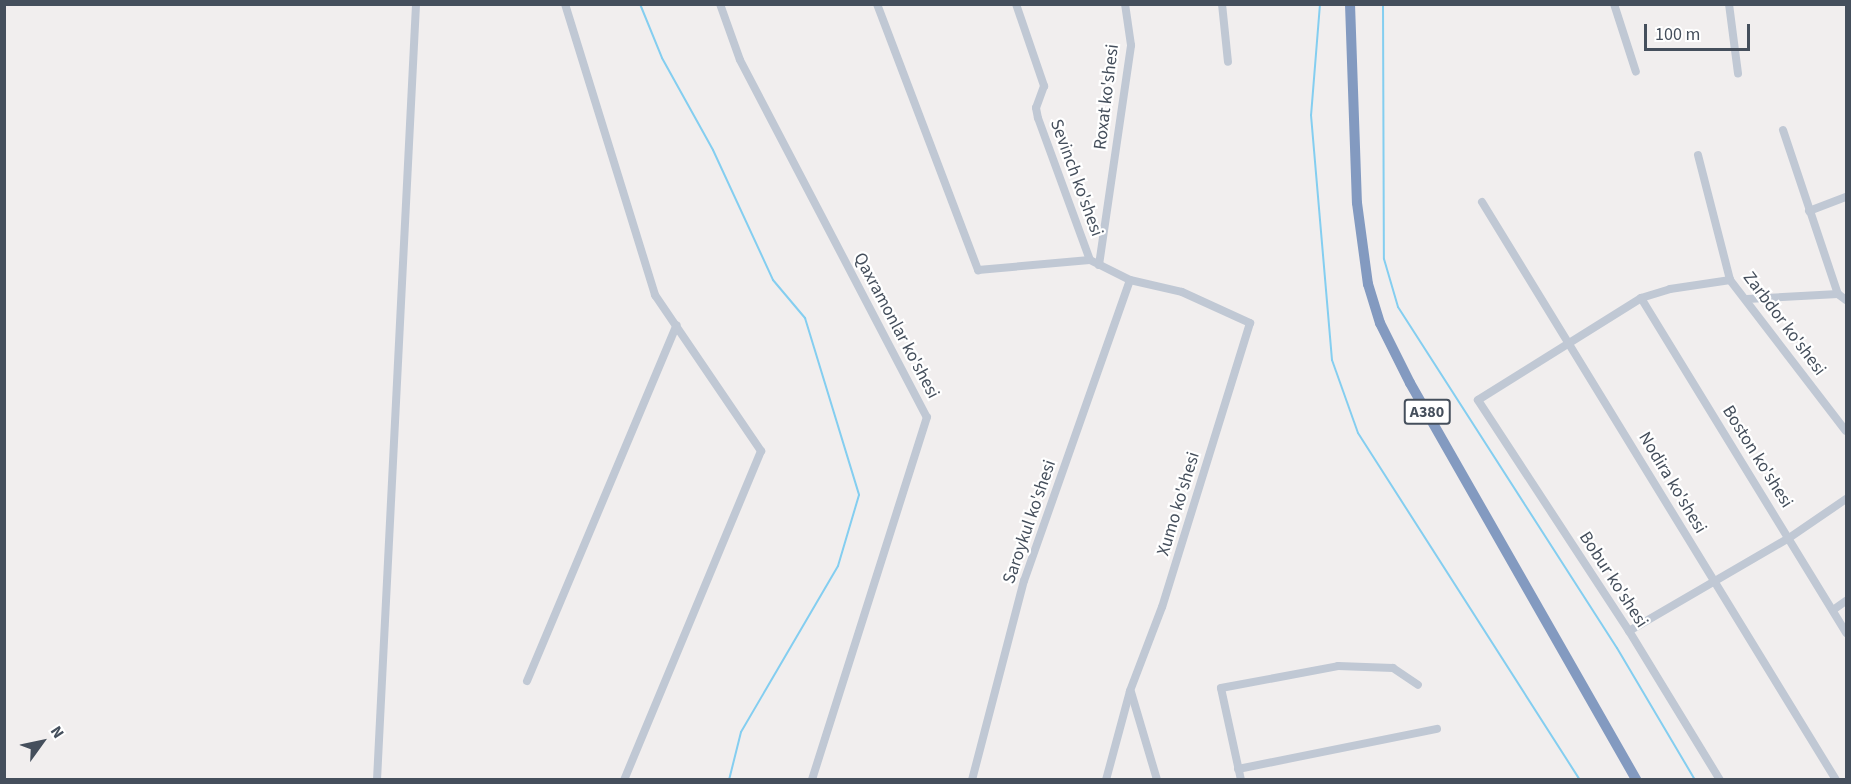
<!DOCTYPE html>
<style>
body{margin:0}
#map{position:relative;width:1851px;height:784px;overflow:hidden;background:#f1eeee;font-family:"Source Sans 3",sans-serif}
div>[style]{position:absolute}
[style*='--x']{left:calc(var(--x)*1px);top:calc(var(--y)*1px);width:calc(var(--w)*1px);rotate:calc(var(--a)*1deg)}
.stream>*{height:2px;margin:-1px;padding:0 1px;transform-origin:1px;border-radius:1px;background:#84cef0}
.minor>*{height:8px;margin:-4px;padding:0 4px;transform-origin:4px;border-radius:4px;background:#c0c8d4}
.highway>*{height:10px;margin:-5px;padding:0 5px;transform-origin:5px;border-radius:5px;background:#839ac0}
span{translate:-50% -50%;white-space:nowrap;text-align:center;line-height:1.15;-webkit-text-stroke:4.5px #fff;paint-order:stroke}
.shield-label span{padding:2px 4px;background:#fff;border:2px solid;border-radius:4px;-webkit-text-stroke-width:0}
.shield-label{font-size:16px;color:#454f5c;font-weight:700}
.street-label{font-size:18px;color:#454f5c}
.frame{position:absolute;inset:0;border:6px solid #454f5c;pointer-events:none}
.north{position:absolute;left:12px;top:712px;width:60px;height:60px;-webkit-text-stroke:4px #fff;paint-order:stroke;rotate:57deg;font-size:16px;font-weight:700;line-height:24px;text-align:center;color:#454f5c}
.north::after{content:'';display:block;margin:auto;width:21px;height:27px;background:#454f5c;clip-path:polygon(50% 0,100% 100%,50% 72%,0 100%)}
.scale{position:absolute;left:1644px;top:24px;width:106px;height:27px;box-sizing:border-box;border:3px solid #454f5c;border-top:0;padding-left:8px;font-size:18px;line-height:21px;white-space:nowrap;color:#454f5c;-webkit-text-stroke:4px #fff;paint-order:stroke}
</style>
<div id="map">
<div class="stream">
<div style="--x:640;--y:4;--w:58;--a:67.8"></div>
<div style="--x:662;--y:58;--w:105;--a:61"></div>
<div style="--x:713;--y:150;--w:143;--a:65.2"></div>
<div style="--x:773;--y:280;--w:50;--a:49.9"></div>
<div style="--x:805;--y:318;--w:185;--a:73"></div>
<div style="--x:859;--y:495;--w:74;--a:106.5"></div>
<div style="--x:838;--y:566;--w:192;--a:120.3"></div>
<div style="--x:741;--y:732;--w:49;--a:104"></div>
<div style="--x:1320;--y:4;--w:111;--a:94.6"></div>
<div style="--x:1311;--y:115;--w:246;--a:85.1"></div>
<div style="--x:1332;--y:360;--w:77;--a:70.4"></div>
<div style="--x:1358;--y:433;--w:412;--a:57.4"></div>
<div style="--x:1383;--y:4;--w:255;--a:89.8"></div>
<div style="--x:1384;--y:259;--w:50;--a:73.7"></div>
<div style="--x:1398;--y:307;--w:405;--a:57.3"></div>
<div style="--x:1617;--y:648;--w:153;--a:59.4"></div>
</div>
<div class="minor">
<div style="--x:565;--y:4;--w:305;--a:72.8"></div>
<div style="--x:655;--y:295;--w:189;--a:55.8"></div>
<div style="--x:761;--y:451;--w:356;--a:112.6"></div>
<div style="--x:720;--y:4;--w:59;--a:70.3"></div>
<div style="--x:740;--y:60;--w:403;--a:62.4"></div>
<div style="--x:927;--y:417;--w:381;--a:107.6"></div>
<div style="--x:877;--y:4;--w:285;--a:69.2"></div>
<div style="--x:978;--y:270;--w:112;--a:-5.1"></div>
<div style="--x:1090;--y:260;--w:45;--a:26.6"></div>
<div style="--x:1130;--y:280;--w:53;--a:13"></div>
<div style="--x:1182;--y:292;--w:75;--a:24.5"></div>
<div style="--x:1250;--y:323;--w:297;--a:107.2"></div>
<div style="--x:1162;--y:607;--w:90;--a:110.9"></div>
<div style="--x:1130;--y:691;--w:92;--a:105.1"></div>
<div style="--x:1016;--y:4;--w:87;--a:71.1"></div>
<div style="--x:1044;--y:86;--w:23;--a:110"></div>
<div style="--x:1036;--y:108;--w:10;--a:79"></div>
<div style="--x:1038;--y:118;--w:151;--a:69.9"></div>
<div style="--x:1222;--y:4;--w:58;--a:84.1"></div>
<div style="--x:1614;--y:4;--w:71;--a:72.1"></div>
<div style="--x:1729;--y:4;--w:70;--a:82.6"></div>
<div style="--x:1783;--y:130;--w:173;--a:71.5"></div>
<div style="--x:1838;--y:294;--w:10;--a:37"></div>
<div style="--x:1698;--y:155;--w:129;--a:75.6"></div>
<div style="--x:1730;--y:280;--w:190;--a:52.5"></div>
<div style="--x:1482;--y:202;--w:678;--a:58.51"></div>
<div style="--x:1809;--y:211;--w:40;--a:-21"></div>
<div style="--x:1099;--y:265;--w:222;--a:-81.7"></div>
<div style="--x:1131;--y:45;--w:41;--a:-98.3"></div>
<div style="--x:1641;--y:298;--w:393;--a:58.5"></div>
<div style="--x:1747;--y:299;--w:91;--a:-3.1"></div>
<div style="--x:1833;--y:610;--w:16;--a:-35"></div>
<div style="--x:1629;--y:631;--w:185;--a:-30.2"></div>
<div style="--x:1789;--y:538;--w:69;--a:-34.4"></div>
<div style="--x:527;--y:681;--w:386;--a:-67.2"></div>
<div style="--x:1131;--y:692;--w:92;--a:73.5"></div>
<div style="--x:1238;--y:769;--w:203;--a:-11.4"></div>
<div style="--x:377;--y:780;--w:777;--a:-87.12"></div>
<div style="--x:972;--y:780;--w:206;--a:-75.4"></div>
<div style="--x:1024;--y:581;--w:319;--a:-70.6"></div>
<div style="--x:1241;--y:780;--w:94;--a:-102.3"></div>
<div style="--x:1221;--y:688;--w:119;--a:-10.6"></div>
<div style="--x:1338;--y:666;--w:55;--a:2.1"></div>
<div style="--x:1393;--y:668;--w:30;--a:34"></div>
<div style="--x:1720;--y:780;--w:175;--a:-121.4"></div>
<div style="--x:1629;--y:631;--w:276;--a:-123.2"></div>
<div style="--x:1478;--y:400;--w:192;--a:-32"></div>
<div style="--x:1641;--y:298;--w:30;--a:-17"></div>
<div style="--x:1670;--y:289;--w:61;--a:-8.5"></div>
</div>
<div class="highway">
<div style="--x:1350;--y:4;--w:199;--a:88"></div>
<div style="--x:1357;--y:203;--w:82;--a:82.3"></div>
<div style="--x:1368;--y:284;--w:41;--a:72.9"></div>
<div style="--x:1380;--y:323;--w:67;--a:63.4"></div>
<div style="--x:1410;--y:383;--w:457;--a:60.3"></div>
</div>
<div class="shield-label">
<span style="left:1427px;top:412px">A380</span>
</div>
<div class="street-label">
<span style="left:1107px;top:97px;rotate:-83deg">Roxat ko'shesi</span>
<span style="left:1076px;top:178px;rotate:70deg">Sevinch ko'shesi</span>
<span style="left:1784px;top:324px;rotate:53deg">Zarbdor ko'shesi</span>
<span style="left:896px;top:326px;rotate:62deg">Qaxramonlar ko'shesi</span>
<span style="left:1757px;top:457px;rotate:58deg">Boston ko'shesi</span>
<span style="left:1672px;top:483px;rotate:59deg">Nodira ko'shesi</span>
<span style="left:1179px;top:504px;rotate:-73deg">Xumo ko'shesi</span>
<span style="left:1030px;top:522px;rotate:-71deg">Saroykul ko'shesi</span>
<span style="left:1613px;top:580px;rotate:57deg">Bobur ko'shesi</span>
</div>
<div class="frame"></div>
<div class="north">N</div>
<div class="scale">100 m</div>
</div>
